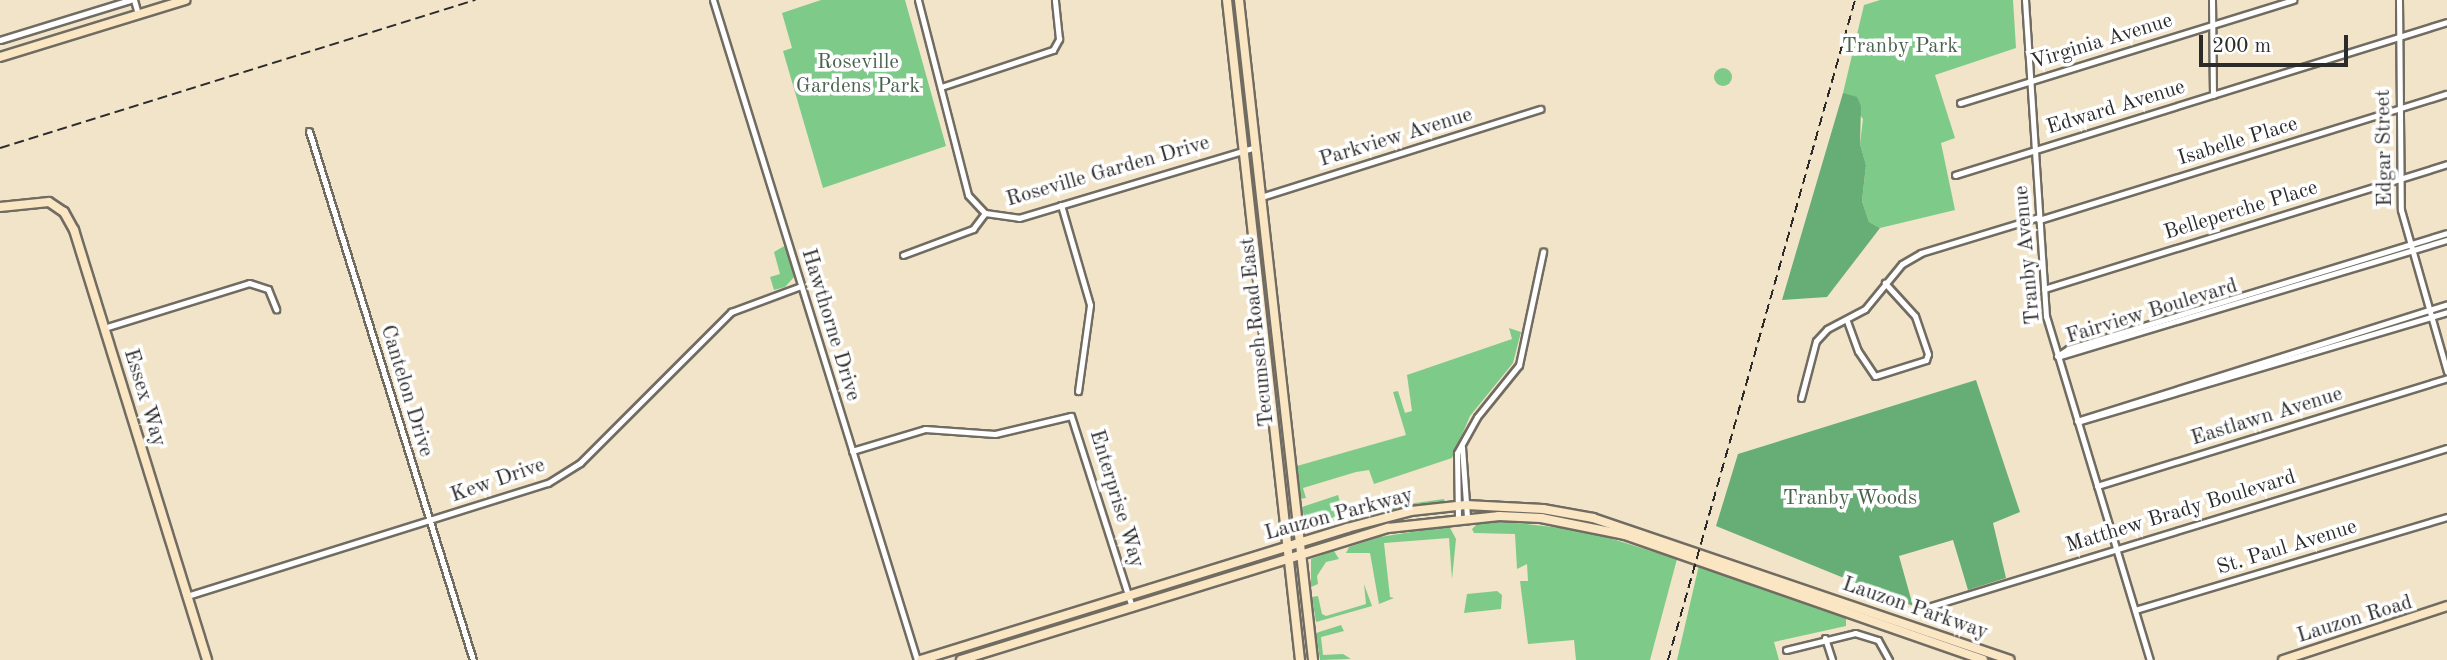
<!DOCTYPE html>
<style>
body{margin:0}
#map{position:relative;width:2447px;height:660px;overflow:hidden;background:#f2e4c8;font-family:"Old Standard TT",serif}
div>[style]{position:absolute}
[style*='--x']{left:calc(var(--x)*1px);top:calc(var(--y)*1px);width:calc(var(--w)*1px);rotate:calc(var(--a)*1deg)}
.green>*{inset:0;background:#7eca89}
.round{border-radius:50%}
.forest>*{inset:0;background:#66ae75}
.roads{filter:drop-shadow(2px 0 #716c62) drop-shadow(-2px 0 #716c62) drop-shadow(0 2px #716c62) drop-shadow(0 -2px #716c62)}
.street>*{height:5px;margin:-2.5px;padding:0 2.5px;transform-origin:2.5px;border-radius:2.5px;background:#fff}
.secondary>*{height:8px;margin:-4px;padding:0 4px;transform-origin:4px;border-radius:4px;background:#fbe6c4}
.rail>*{height:2px;margin-top:-1px;transform-origin:0;background:repeating-linear-gradient(90deg,#2b2b2b 0 10px,transparent 0 15px)}
span{translate:-50% -50%;white-space:nowrap;text-align:center;line-height:1.15;-webkit-text-stroke:7px #fff;paint-order:stroke}
.street-label{font-size:21px;color:#2b2b2b}
.park-label{font-size:21px;color:#48634c}
.scale{position:absolute;left:2199px;top:35px;width:149px;height:32px;box-sizing:border-box;border:4px solid #2b2b2b;border-top:0;padding-left:9px;font-size:21px;line-height:24px;white-space:nowrap;color:#2b2b2b;-webkit-text-stroke:5px #fff;paint-order:stroke}
</style>
<div id="map">
<div class="green">
<div style="clip-path:polygon(821px 0,905px 0,946px 146px,823px 188px,783px 51px,792px 48px,782px 13px)"></div>
<div style="clip-path:polygon(1880px 0,2013px 0,2016px 48px,1935px 75px,1955px 138px,1941px 143px,1955px 210px,1880px 228px,1869px 222px,1862px 201px,1866px 165px,1860px 144px,1863px 119px,1843px 93px,1864px 5px)"></div>
<div class="round" style="left:1714px;top:68px;width:18px;height:18px"></div>
<div style="clip-path:polygon(786px 245px,794px 277px,785px 287px,774px 290px,770px 277px,780px 274px,774px 252px)"></div>
<div style="clip-path:polygon(1509px 328px,1521px 332px,1513px 363px,1470px 416px,1452px 458px,1374px 484px,1369px 470px,1356px 472px,1303px 488px,1306px 498px,1300px 499px,1297px 466px,1406px 435px,1393px 392px,1398px 391px,1405px 413px,1412px 411px,1407px 375px,1512px 339px)"></div>
<div style="clip-path:polygon(1338px 495px,1345px 518px,1306px 527px,1302px 507px)"></div>
<div style="clip-path:polygon(1444px 499px,1445px 502px,1374px 512px,1415px 503px)"></div>
<div style="clip-path:polygon(1499px 521px,1587px 531px,1677px 559px,1650px 660px,1576px 660px,1574px 640px,1528px 644px,1520px 581px,1528px 581px,1527px 564px,1517px 569px,1515px 534px,1474px 533px,1472px 529px,1479px 522px)"></div>
<div style="clip-path:polygon(1449px 526px,1456px 539px,1452px 579px,1449px 538px,1384px 543px,1390px 597px,1394px 598px,1379px 604px,1370px 553px,1346px 553px,1349px 547px,1380px 537px)"></div>
<div style="clip-path:polygon(1334px 551px,1339px 559px,1326px 562px,1317px 576px,1318px 584px,1311px 587px,1311px 559px)"></div>
<div style="clip-path:polygon(1699px 565px,1846px 616px,1846px 626px,1774px 642px,1779px 660px,1677px 660px)"></div>
<div style="clip-path:polygon(1364px 584px,1372px 606px,1316px 622px,1312px 597px,1318px 596px,1322px 614px,1326px 616px,1366px 604px)"></div>
<div style="clip-path:polygon(1497px 591px,1502px 595px,1501px 609px,1464px 613px,1467px 594px)"></div>
<div style="clip-path:polygon(1341px 625px,1344px 631px,1321px 637px,1323px 655px,1343px 654px,1351px 659px,1320px 660px,1316px 633px)"></div>
</div>
<div class="forest">
<div style="clip-path:polygon(1843px 93px,1857px 97px,1861px 106px,1860px 144px,1866px 165px,1862px 201px,1869px 222px,1880px 228px,1827px 297px,1782px 300px)"></div>
<div style="clip-path:polygon(1976px 380px,2020px 512px,1993px 523px,2006px 578px,1968px 590px,1953px 540px,1899px 556px,1913px 606px,1716px 526px,1738px 454px)"></div>
</div>
<div class="roads">
<div class="street">
<div style="--x:134;--y:0;--w:15;--a:74"></div>
<div style="--x:713;--y:0;--w:691;--a:72.82"></div>
<div style="--x:918;--y:0;--w:201;--a:75.6"></div>
<div style="--x:968;--y:195;--w:25;--a:47"></div>
<div style="--x:985;--y:213;--w:34;--a:8"></div>
<div style="--x:1019;--y:218;--w:246;--a:-16.7"></div>
<div style="--x:2025;--y:0;--w:317;--a:86.2"></div>
<div style="--x:2046;--y:316;--w:359;--a:73.2"></div>
<div style="--x:2212;--y:0;--w:95;--a:89.4"></div>
<div style="--x:2399;--y:0;--w:210;--a:89.5"></div>
<div style="--x:2401;--y:210;--w:168;--a:74.1"></div>
<div style="--x:0;--y:40;--w:136;--a:-17.1"></div>
<div style="--x:941;--y:87;--w:118;--a:-18.3"></div>
<div style="--x:1053;--y:50;--w:13;--a:-61"></div>
<div style="--x:1059;--y:39;--w:39;--a:-96"></div>
<div style="--x:1960;--y:103;--w:349;--a:-17.2"></div>
<div style="--x:309;--y:131;--w:554;--a:72.78"></div>
<div style="--x:1955;--y:175;--w:515;--a:-17.27"></div>
<div style="--x:1261;--y:197;--w:293;--a:-17.5"></div>
<div style="--x:1061;--y:205;--w:104;--a:73.8"></div>
<div style="--x:1090;--y:305;--w:87;--a:97.9"></div>
<div style="--x:2039;--y:220;--w:427;--a:-17.2"></div>
<div style="--x:903;--y:255;--w:75;--a:-20.4"></div>
<div style="--x:973;--y:229;--w:20;--a:-53"></div>
<div style="--x:2044;--y:289;--w:422;--a:-17.2"></div>
<div style="--x:1847;--y:321;--w:32;--a:70"></div>
<div style="--x:1858;--y:351;--w:30;--a:56"></div>
<div style="--x:1875;--y:376;--w:53;--a:-17.4"></div>
<div style="--x:1926;--y:360;--w:6;--a:-72"></div>
<div style="--x:1928;--y:354;--w:40;--a:-108.9"></div>
<div style="--x:1915;--y:316;--w:45;--a:-132.3"></div>
<div style="--x:104;--y:328;--w:152;--a:-17.2"></div>
<div style="--x:249;--y:283;--w:20;--a:18"></div>
<div style="--x:268;--y:289;--w:22;--a:68"></div>
<div style="--x:2057;--y:356;--w:13;--a:-32"></div>
<div style="--x:2068;--y:349;--w:396;--a:-17"></div>
<div style="--x:2060;--y:356;--w:404;--a:-16.7"></div>
<div style="--x:1801;--y:398;--w:59;--a:-75.3"></div>
<div style="--x:1816;--y:341;--w:16;--a:-47"></div>
<div style="--x:1827;--y:329;--w:43;--a:-27.8"></div>
<div style="--x:1865;--y:309;--w:58;--a:-50.6"></div>
<div style="--x:1902;--y:264;--w:22;--a:-30"></div>
<div style="--x:1921;--y:253;--w:123;--a:-17"></div>
<div style="--x:2077;--y:421;--w:388;--a:-17.5"></div>
<div style="--x:2080;--y:421;--w:383;--a:-16.5"></div>
<div style="--x:1462;--y:447;--w:69;--a:85.9"></div>
<div style="--x:852;--y:451;--w:76;--a:-16.8"></div>
<div style="--x:925;--y:429;--w:70;--a:4.1"></div>
<div style="--x:995;--y:434;--w:78;--a:-13.3"></div>
<div style="--x:1071;--y:416;--w:201;--a:72.3"></div>
<div style="--x:2097;--y:486;--w:366;--a:-17.1"></div>
<div style="--x:1458;--y:517;--w:64;--a:-90.9"></div>
<div style="--x:1457;--y:453;--w:41;--a:-60.9"></div>
<div style="--x:1477;--y:417;--w:67;--a:-51.1"></div>
<div style="--x:1519;--y:365;--w:116;--a:-78"></div>
<div style="--x:187;--y:596;--w:378;--a:-17.4"></div>
<div style="--x:548;--y:483;--w:38;--a:-32"></div>
<div style="--x:580;--y:463;--w:214;--a:-45"></div>
<div style="--x:731;--y:312;--w:75;--a:-20.4"></div>
<div style="--x:1925;--y:608;--w:546;--a:-17.04"></div>
<div style="--x:2135;--y:610;--w:326;--a:-16.6"></div>
<div style="--x:1825;--y:638;--w:23;--a:72"></div>
<div style="--x:1786;--y:650;--w:71;--a:-13.8"></div>
<div style="--x:1855;--y:633;--w:24;--a:17"></div>
<div style="--x:1878;--y:640;--w:23;--a:61"></div>
</div>
<div class="secondary">
<div style="--x:1227;--y:0;--w:664;--a:83.69"></div>
<div style="--x:1239;--y:0;--w:664;--a:83.6"></div>
<div style="--x:0;--y:57;--w:194;--a:-17.1"></div>
<div style="--x:0;--y:207;--w:49;--a:-5.8"></div>
<div style="--x:49;--y:202;--w:18;--a:34"></div>
<div style="--x:64;--y:212;--w:21;--a:61"></div>
<div style="--x:74;--y:230;--w:450;--a:72.8"></div>
<div style="--x:921;--y:660;--w:446;--a:-17.2"></div>
<div style="--x:1347;--y:528;--w:66;--a:-14.9"></div>
<div style="--x:1411;--y:511;--w:55;--a:-6.2"></div>
<div style="--x:1466;--y:505;--w:77;--a:3"></div>
<div style="--x:1543;--y:509;--w:51;--a:10.2"></div>
<div style="--x:1593;--y:518;--w:440;--a:18.8"></div>
<div style="--x:961;--y:660;--w:447;--a:-17.2"></div>
<div style="--x:1388;--y:528;--w:112;--a:-6.2"></div>
<div style="--x:1499;--y:516;--w:42;--a:2.7"></div>
<div style="--x:1541;--y:518;--w:86;--a:11.4"></div>
<div style="--x:1625;--y:535;--w:379;--a:19.2"></div>
<div style="--x:2283;--y:660;--w:173;--a:-18.2"></div>
</div>
</div>
<div class="rail">
<div style="--x:0;--y:148;--w:498;--a:-17.3"></div>
<div style="--x:1668;--y:660;--w:686;--a:-74.18"></div>
</div>
<div class="street-label">
<span style="left:2102px;top:42px;rotate:-17deg">Virginia Avenue</span>
<span style="left:2116px;top:108px;rotate:-17deg">Edward Avenue</span>
<span style="left:1396px;top:138px;rotate:-17deg">Parkview Avenue</span>
<span style="left:2238px;top:142px;rotate:-17deg">Isabelle Place</span>
<span style="left:2385px;top:148px;rotate:-91deg">Edgar Street</span>
<span style="left:1108px;top:172px;rotate:-16deg">Roseville Garden Drive</span>
<span style="left:2241px;top:211px;rotate:-17deg">Belleperche Place</span>
<span style="left:2028px;top:255px;rotate:-95deg">Tranby Avenue</span>
<span style="left:2152px;top:312px;rotate:-17deg">Fairview Boulevard</span>
<span style="left:830px;top:325px;rotate:73deg">Hawthorne Drive</span>
<span style="left:1258px;top:332px;rotate:-96deg">Tecumseh Road East</span>
<span style="left:406px;top:391px;rotate:73deg">Cantelon Drive</span>
<span style="left:144px;top:398px;rotate:73deg">Essex Way</span>
<span style="left:2267px;top:417px;rotate:-17deg">Eastlawn Avenue</span>
<span style="left:498px;top:481px;rotate:-19deg">Kew Drive</span>
<span style="left:1116px;top:499px;rotate:73deg">Enterprise Way</span>
<span style="left:2181px;top:512px;rotate:-17deg">Matthew Brady Boulevard</span>
<span style="left:1339px;top:515px;rotate:-15deg">Lauzon Parkway</span>
<span style="left:2287px;top:548px;rotate:-17deg">St. Paul Avenue</span>
<span style="left:1915px;top:609px;rotate:19deg">Lauzon Parkway</span>
<span style="left:2355px;top:620px;rotate:-17deg">Lauzon Road</span>
</div>
<div class="park-label">
<span style="left:1900px;top:47px">Tranby Park</span>
<span style="left:858px;top:75px">Roseville<br>Gardens Park</span>
<span style="left:1850px;top:499px">Tranby Woods</span>
</div>
<div class="scale">200 m</div>
</div>
